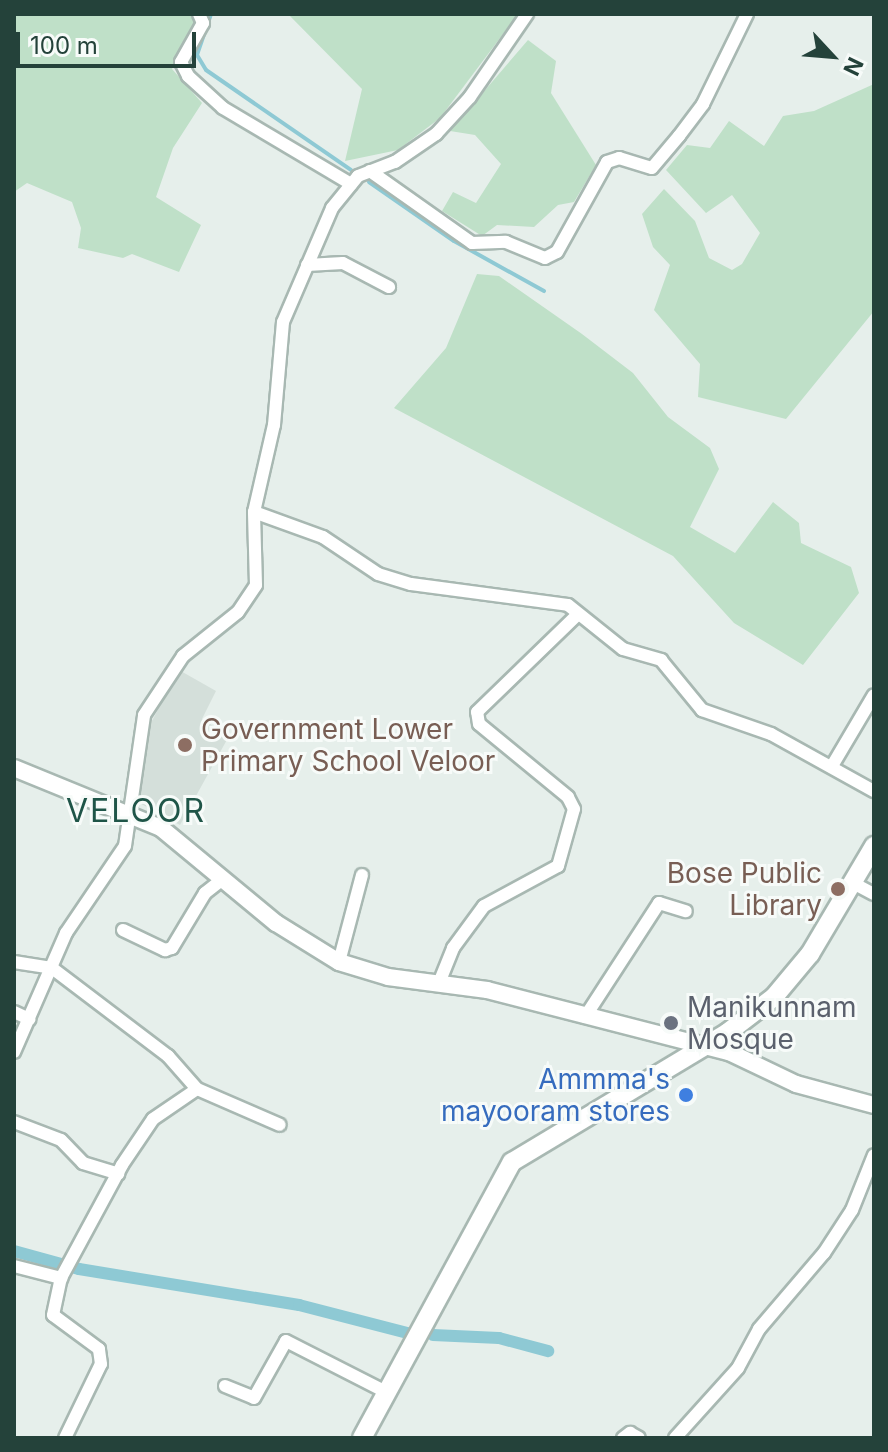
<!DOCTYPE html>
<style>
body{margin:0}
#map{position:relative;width:888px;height:1452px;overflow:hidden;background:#e6efeb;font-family:Inter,sans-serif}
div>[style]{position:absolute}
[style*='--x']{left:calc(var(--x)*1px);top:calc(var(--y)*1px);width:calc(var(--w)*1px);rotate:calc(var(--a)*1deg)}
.built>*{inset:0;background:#d4dfda}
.green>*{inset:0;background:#bfe0c8}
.stream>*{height:4px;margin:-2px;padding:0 2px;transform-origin:2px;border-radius:2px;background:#8ec9d4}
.canal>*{height:12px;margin:-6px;padding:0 6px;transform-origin:6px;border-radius:6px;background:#8ec9d4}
.roads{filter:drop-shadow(2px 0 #a8b8b2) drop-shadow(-2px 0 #a8b8b2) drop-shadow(0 2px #a8b8b2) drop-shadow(0 -2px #a8b8b2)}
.minor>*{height:12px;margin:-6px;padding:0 6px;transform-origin:6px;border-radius:6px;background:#fff}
.tertiary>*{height:16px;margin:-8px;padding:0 8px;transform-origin:8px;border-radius:8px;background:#fff}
.secondary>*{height:18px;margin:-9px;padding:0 9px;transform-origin:9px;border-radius:9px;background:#fff}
.dots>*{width:22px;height:22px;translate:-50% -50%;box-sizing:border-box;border:4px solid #f7fbf9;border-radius:50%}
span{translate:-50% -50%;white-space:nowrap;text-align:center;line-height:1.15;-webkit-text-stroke:6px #f7fbf9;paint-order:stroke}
.education-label{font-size:28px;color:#785e54}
.left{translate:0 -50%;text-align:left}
.right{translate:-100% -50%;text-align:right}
.worship-label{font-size:28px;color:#5b616d}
.shop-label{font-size:28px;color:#366cbe}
.quarter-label{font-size:32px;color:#1f5548;letter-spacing:2px}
.frame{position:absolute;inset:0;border:16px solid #24423a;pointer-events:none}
.north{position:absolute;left:792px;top:16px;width:80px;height:80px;-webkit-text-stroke:6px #f7fbf9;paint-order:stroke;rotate:116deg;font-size:22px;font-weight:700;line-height:32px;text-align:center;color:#24423a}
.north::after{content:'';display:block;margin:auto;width:28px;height:36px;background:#24423a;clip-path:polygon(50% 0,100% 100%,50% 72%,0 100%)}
.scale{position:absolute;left:16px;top:32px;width:180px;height:36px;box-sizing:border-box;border:4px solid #24423a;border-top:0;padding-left:10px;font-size:24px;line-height:28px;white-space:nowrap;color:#24423a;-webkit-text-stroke:6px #f7fbf9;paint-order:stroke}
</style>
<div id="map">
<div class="built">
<div style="clip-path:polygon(179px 670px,216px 691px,202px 719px,229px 736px,180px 825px,134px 800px,146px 754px,145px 734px)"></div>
</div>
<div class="green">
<div style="clip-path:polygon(14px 14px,191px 14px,197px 20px,172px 69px,202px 103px,173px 148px,156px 197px,201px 225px,179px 272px,132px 254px,123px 258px,78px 248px,81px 228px,72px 202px,27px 183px,14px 192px)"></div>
<div style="clip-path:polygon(288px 14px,518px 14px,440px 118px,398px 150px,345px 161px,362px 89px)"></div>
<div style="clip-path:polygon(528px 40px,556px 61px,551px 93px,596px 165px,574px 202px,558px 205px,534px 227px,497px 225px,482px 236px,442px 211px,453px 192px,476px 203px,501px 164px,475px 135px,450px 131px)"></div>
<div style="clip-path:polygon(874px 84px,874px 311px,786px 419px,698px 397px,700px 364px,654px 310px,670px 265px,653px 247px,642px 214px,664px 189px,695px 221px,709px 258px,732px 270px,742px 264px,760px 233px,732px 195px,706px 213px,666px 170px,687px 145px,710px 148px,729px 121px,764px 146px,783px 116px,814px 111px)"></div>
<div style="clip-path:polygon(477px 274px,499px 276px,582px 334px,633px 373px,668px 417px,710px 448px,719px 469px,690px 527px,735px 553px,773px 502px,799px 523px,801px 543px,851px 567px,859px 593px,803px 665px,734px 623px,673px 556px,394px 408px,446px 348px)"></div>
</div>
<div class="stream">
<div style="--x:211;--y:14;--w:43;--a:108.9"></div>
<div style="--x:197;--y:55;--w:17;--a:59"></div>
<div style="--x:206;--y:70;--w:176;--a:34.6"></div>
<div style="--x:369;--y:182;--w:103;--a:34.8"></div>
<div style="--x:454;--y:241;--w:103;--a:29.1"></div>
</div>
<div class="canal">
<div style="--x:14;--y:1251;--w:67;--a:15.5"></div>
<div style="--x:79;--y:1269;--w:223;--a:9.3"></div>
<div style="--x:299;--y:1305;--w:116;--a:14.5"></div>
<div style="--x:433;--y:1335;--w:66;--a:2.6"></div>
<div style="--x:499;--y:1338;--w:51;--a:14.9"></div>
</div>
<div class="roads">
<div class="minor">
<div style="--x:199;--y:14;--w:10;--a:66"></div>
<div style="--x:203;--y:23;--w:45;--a:119.4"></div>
<div style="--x:181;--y:62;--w:16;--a:63"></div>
<div style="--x:188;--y:76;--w:47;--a:42.4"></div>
<div style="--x:223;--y:108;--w:149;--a:30.7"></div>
<div style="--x:370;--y:171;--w:125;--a:35.2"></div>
<div style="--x:472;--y:243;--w:34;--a:-2"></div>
<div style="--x:506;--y:242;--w:42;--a:22.3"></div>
<div style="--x:545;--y:258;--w:13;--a:-27"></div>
<div style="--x:557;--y:252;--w:103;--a:-60.9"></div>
<div style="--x:607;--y:162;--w:13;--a:-18"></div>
<div style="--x:619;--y:158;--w:34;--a:17"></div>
<div style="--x:652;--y:168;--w:42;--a:-49.8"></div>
<div style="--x:679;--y:136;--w:40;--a:-53"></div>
<div style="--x:703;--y:104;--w:100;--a:-63.9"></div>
<div style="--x:307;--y:265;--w:36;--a:-3"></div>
<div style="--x:343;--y:263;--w:52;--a:27.6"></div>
<div style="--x:254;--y:512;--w:73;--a:19.9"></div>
<div style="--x:323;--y:537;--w:66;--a:33.9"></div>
<div style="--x:378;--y:574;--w:34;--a:17"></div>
<div style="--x:411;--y:584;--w:158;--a:7.6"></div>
<div style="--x:568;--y:605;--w:70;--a:38.7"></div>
<div style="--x:623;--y:649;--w:40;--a:16"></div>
<div style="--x:661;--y:660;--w:65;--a:50.6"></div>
<div style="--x:702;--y:710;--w:73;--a:19.2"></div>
<div style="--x:771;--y:734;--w:118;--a:29"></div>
<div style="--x:832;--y:766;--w:82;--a:-59.4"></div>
<div style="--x:855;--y:884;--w:21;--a:28"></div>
<div style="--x:123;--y:930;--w:47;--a:25.5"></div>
<div style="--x:165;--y:950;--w:7;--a:-16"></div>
<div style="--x:172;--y:948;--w:64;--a:-59"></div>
<div style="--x:205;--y:893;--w:23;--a:-38"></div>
<div style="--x:14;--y:962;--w:38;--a:9"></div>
<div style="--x:52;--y:968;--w:146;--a:37.2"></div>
<div style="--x:168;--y:1056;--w:44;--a:48.7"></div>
<div style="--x:197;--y:1089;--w:90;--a:23.4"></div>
<div style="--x:339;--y:962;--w:90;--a:-75.2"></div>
<div style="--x:439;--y:983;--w:38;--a:-68"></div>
<div style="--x:453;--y:948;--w:52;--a:-53.6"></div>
<div style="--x:484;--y:906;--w:84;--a:-28.4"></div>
<div style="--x:558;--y:866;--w:59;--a:-74.3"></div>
<div style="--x:574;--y:809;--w:13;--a:-117"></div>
<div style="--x:568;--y:797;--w:115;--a:-140.6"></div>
<div style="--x:479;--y:724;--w:12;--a:-99"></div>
<div style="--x:477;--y:712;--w:141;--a:-44.1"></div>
<div style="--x:14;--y:1012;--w:17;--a:25"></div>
<div style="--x:585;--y:1017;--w:136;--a:-57"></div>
<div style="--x:659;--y:903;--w:28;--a:17"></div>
<div style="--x:14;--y:1052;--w:130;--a:-66.4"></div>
<div style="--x:66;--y:933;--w:105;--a:-55.9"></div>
<div style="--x:125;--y:846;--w:132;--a:-81.7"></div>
<div style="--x:144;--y:715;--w:71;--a:-56.5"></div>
<div style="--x:183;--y:656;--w:70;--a:-38.7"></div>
<div style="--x:238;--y:612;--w:32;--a:-56"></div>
<div style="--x:256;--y:585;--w:73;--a:-91.6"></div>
<div style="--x:254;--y:512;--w:89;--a:-77.1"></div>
<div style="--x:274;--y:425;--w:103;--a:-85"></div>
<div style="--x:283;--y:322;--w:124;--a:-66.7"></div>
<div style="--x:332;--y:208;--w:41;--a:-50.9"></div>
<div style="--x:358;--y:176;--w:40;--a:-21"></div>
<div style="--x:395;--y:162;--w:50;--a:-34.3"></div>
<div style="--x:436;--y:134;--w:50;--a:-47.4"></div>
<div style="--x:470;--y:97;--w:101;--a:-55.5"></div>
<div style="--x:14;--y:1122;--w:50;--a:21"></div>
<div style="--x:61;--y:1140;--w:32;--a:46"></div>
<div style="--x:83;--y:1163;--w:37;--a:17"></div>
<div style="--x:14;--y:1266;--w:49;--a:14.3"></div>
<div style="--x:225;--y:1386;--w:31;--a:22"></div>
<div style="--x:254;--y:1398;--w:65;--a:-60.7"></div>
<div style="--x:286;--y:1341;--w:112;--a:27"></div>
<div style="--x:65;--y:1438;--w:82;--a:-64.1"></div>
<div style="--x:101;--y:1364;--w:15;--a:-98"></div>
<div style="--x:99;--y:1349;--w:57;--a:-143.5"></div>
<div style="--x:53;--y:1315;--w:38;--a:-78"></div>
<div style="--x:61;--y:1278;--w:128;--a:-61.6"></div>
<div style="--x:122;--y:1165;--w:55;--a:-56"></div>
<div style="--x:153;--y:1119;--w:53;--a:-34.3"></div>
<div style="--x:623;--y:1438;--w:9;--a:-36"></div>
<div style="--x:630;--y:1433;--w:10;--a:29"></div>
<div style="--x:675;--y:1438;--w:94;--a:-48"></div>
<div style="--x:738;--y:1368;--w:44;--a:-61.7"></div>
<div style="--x:759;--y:1329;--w:100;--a:-49.5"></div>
<div style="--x:824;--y:1253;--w:51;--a:-56.9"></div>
<div style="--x:852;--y:1210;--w:59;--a:-68.2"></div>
</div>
<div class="tertiary">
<div style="--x:14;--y:768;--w:159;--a:22.2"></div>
<div style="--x:161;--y:828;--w:149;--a:39.6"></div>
<div style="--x:276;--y:923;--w:74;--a:31.8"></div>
<div style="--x:339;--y:962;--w:51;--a:17"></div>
<div style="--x:388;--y:977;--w:100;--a:7.5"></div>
<div style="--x:487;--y:990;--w:250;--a:14.4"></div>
<div style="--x:729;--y:1052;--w:74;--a:25.5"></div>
<div style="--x:796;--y:1084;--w:81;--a:15.1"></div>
</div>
<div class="secondary">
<div style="--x:362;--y:1438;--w:314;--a:-61.5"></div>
<div style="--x:512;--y:1162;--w:251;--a:-31"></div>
<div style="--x:727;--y:1033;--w:59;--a:-37.5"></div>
<div style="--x:774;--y:997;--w:56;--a:-50.1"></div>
<div style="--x:810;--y:954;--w:126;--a:-59.3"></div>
</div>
</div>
<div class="dots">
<div style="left:185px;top:745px;background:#8d6e63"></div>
<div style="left:838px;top:889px;background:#8d6e63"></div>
<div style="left:671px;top:1023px;background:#6b7280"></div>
<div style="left:686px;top:1095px;background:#3f7fe0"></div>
</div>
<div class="education-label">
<span class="left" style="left:201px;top:745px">Government Lower<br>Primary School Veloor</span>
<span class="right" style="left:822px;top:889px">Bose Public<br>Library</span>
</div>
<div class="worship-label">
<span class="left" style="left:687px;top:1023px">Manikunnam<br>Mosque</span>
</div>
<div class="shop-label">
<span class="right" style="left:670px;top:1095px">Ammma's<br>mayooram stores</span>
</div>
<div class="quarter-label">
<span style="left:136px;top:811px">VELOOR</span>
</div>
<div class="frame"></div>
<div class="north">N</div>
<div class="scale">100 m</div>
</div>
